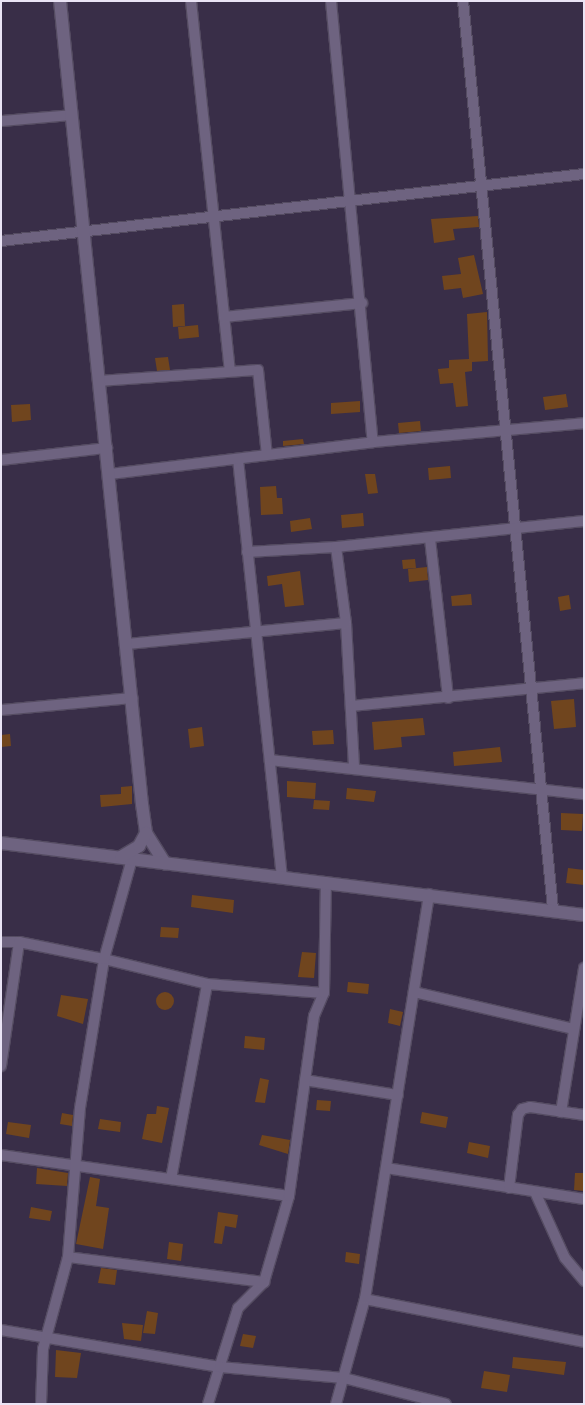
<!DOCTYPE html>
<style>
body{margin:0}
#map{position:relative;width:585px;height:1405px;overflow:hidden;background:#392e48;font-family:Quicksand,sans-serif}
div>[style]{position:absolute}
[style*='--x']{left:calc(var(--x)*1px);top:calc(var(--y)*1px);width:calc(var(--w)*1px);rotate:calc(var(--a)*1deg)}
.building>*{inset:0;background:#70451e}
.round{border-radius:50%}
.roads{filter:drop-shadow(1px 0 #554c62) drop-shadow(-1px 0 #554c62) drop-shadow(0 1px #554c62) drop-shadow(0 -1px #554c62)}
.minor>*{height:10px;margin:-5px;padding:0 5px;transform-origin:5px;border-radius:5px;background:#6e6380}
.tertiary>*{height:12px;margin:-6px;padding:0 6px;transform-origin:6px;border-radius:6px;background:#6e6380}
span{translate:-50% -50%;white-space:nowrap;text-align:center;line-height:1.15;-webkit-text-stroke:3px #1e1925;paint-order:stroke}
.frame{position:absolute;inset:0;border:2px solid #eae4f5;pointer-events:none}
</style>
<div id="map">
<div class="building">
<div style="clip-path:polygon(478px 216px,479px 227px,453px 229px,455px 240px,434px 243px,431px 219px)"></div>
<div style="clip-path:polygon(474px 255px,483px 294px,463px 298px,461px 288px,444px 290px,442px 276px,461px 274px,458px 258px)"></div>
<div style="clip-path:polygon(184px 304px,185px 326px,173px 327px,172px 305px)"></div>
<div style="clip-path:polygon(487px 312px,488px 361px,472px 362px,472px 371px,465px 372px,468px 406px,456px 407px,453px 383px,440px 384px,438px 369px,449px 368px,449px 360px,469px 359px,467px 314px)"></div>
<div style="clip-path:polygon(198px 325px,199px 337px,179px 339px,178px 327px)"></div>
<div style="clip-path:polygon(168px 357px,170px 370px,157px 371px,155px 358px)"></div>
<div style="clip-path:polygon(566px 394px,568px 407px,545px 410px,543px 397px)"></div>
<div style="clip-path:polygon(360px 401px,360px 412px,331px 414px,331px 403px)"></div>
<div style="clip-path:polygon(30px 404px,31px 420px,12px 422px,11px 405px)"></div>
<div style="clip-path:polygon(420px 421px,421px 431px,399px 433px,398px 423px)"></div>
<div style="clip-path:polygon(303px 439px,304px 444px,283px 446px,283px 441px)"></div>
<div style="clip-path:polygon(450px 466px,451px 478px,429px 480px,428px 468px)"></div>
<div style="clip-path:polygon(365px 474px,375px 474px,378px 493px,368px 494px)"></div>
<div style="clip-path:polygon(276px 486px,277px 498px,282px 498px,283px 514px,261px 515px,260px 487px)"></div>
<div style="clip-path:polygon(363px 513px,364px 526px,342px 528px,341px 515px)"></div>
<div style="clip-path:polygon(310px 518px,312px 529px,291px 532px,290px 521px)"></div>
<div style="clip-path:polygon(415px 559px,416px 568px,403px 569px,402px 560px)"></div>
<div style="clip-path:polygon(427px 567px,428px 580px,409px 582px,408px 569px)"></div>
<div style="clip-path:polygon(300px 571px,304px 605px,285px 607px,282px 584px,268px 586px,267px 576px)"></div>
<div style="clip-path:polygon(471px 594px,472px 605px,452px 606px,451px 596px)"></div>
<div style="clip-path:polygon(569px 595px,571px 609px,560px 611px,558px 597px)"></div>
<div style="clip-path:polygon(574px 699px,576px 727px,554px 729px,551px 701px)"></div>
<div style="clip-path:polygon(423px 718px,425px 735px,401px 737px,402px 747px,374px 750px,372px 722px)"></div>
<div style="clip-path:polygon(202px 727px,204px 746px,190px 748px,188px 729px)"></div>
<div style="clip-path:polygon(333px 730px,334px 744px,313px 745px,312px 731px)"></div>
<div style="clip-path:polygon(10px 734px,11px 746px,1px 747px,1px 735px)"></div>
<div style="clip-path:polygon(500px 747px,502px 762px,454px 766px,453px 752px)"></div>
<div style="clip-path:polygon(287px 781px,316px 783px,315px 799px,287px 797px)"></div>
<div style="clip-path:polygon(132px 786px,132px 804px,101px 807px,100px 795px,121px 794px,121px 787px)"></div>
<div style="clip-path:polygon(347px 788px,376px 791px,374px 802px,346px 799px)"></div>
<div style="clip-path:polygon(314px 800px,330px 801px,329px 810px,313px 809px)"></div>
<div style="clip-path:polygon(561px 813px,583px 814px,582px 831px,561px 830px)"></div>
<div style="clip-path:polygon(568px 868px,584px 870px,584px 885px,566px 883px)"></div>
<div style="clip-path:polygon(192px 895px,234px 900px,233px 913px,191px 907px)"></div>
<div style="clip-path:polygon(161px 927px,179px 928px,178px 938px,160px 937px)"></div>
<div style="clip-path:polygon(302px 952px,316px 953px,314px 978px,298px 977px)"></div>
<div style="clip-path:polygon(348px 982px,369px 984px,368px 994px,347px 992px)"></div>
<div class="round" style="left:156px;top:992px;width:18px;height:18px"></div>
<div style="clip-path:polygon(61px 995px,88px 999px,83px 1024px,57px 1016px)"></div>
<div style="clip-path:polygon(390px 1009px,403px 1012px,400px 1026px,388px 1023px)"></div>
<div style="clip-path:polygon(245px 1036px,265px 1038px,264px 1050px,244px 1048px)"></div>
<div style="clip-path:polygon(260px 1078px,269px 1080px,265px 1103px,255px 1102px)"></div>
<div style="clip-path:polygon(317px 1100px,331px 1101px,330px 1111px,316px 1110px)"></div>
<div style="clip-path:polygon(157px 1106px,169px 1108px,162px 1143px,142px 1139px,147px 1114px,156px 1114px)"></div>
<div style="clip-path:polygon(422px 1112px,448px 1117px,446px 1128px,420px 1123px)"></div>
<div style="clip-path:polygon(62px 1113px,73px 1115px,72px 1126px,60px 1124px)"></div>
<div style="clip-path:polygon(100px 1119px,121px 1122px,120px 1132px,98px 1129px)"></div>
<div style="clip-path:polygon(8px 1122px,31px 1125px,29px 1138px,6px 1134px)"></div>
<div style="clip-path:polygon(262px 1135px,290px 1140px,288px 1154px,259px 1145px)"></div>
<div style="clip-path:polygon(469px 1142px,490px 1146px,488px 1158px,467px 1153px)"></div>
<div style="clip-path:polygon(37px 1168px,68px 1173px,67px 1186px,36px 1184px)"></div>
<div style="clip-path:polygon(575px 1173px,584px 1173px,584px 1191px,574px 1190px)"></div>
<div style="clip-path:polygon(90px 1177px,100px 1179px,96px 1206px,109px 1208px,103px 1249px,76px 1244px)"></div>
<div style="clip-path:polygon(31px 1207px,52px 1211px,50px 1221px,29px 1218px)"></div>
<div style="clip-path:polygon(218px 1212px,238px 1215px,236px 1228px,225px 1226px,222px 1244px,214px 1243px)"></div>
<div style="clip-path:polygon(169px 1242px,183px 1244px,181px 1261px,167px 1259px)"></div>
<div style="clip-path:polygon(346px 1252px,360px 1254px,359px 1264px,345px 1262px)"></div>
<div style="clip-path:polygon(101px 1268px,117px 1270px,115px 1285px,98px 1283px)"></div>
<div style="clip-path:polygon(147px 1311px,158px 1313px,155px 1334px,143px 1333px)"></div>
<div style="clip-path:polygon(122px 1323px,143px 1325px,141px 1341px,124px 1339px)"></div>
<div style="clip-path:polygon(243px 1334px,256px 1336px,253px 1348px,240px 1346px)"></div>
<div style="clip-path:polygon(56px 1350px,81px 1353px,77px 1378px,55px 1377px)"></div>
<div style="clip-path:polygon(513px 1357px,566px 1362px,564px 1375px,512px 1368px)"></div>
<div style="clip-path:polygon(484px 1371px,510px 1375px,507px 1392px,481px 1388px)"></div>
</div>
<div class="roads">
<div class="minor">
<div style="--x:191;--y:1;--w:371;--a:84"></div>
<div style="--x:331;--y:1;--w:443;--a:84.6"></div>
<div style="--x:463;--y:1;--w:912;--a:84.34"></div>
<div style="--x:1;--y:121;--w:71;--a:-4.8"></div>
<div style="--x:1;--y:241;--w:587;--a:-6.56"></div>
<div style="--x:224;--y:317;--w:139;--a:-5.8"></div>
<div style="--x:100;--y:381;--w:158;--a:-4"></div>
<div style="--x:258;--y:370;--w:85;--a:84"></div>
<div style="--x:238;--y:459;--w:419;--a:84"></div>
<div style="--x:1;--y:460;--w:107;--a:-6.5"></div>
<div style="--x:110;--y:474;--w:265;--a:-6.9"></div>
<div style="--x:373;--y:442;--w:212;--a:-5.1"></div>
<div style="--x:430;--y:539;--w:160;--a:83.5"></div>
<div style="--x:336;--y:547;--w:77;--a:82.5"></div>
<div style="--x:346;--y:623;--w:144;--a:86.8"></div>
<div style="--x:247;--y:552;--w:89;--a:-3.2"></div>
<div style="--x:336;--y:547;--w:249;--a:-6"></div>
<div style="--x:127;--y:644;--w:220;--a:-5.5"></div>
<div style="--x:351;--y:706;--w:234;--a:-5.6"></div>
<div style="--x:1;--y:710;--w:132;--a:-5.2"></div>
<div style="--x:270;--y:760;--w:316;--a:6.2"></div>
<div style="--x:1;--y:942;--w:18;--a:0"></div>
<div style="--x:19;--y:942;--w:87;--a:11.3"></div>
<div style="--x:104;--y:959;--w:106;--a:13.6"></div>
<div style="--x:207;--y:984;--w:117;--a:4.4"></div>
<div style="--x:414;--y:992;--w:164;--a:13"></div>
<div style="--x:1;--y:1066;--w:125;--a:-81.7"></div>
<div style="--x:305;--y:1080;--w:94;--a:9.2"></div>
<div style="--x:561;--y:1112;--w:146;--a:-80.9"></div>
<div style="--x:1;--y:1155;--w:291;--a:8.1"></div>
<div style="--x:289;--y:1196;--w:90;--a:106.2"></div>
<div style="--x:264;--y:1282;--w:37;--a:135"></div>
<div style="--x:238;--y:1308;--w:101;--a:107.4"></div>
<div style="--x:386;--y:1168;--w:200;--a:8.9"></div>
<div style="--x:171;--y:1179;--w:198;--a:-79.5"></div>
<div style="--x:509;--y:1188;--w:74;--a:-83"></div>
<div style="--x:518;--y:1115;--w:7;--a:-56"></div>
<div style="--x:522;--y:1109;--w:8;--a:-14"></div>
<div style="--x:530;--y:1107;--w:55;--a:8.4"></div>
<div style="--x:535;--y:1192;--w:72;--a:65.6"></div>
<div style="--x:565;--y:1258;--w:30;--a:50"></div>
<div style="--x:289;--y:1196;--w:182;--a:-82.1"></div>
<div style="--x:314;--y:1016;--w:25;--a:-67"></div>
<div style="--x:324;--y:993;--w:111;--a:-89"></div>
<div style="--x:68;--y:1257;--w:198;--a:7.3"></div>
<div style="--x:365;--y:1299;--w:223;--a:11.1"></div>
<div style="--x:1;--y:1330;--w:222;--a:9.6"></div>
<div style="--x:220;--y:1367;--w:124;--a:5.1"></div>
<div style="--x:344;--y:1378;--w:105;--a:14.3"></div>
<div style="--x:41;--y:1404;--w:55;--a:-87.9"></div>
<div style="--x:43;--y:1349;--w:95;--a:-74.8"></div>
<div style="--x:68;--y:1257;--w:149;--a:-85.4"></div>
<div style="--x:80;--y:1108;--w:151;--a:-80.8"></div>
<div style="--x:104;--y:959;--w:104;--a:-74.4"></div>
<div style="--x:336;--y:1404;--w:109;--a:-74.6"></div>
<div style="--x:365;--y:1299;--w:410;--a:-81"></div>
</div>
<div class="tertiary">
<div style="--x:60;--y:1;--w:807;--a:84.17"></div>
<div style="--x:142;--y:804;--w:29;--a:82"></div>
<div style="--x:146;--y:833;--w:36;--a:58"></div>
<div style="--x:1;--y:843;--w:587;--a:7.04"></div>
<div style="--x:121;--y:857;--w:21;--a:-31"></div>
<div style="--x:139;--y:846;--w:15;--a:-62"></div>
</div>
</div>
<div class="frame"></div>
</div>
